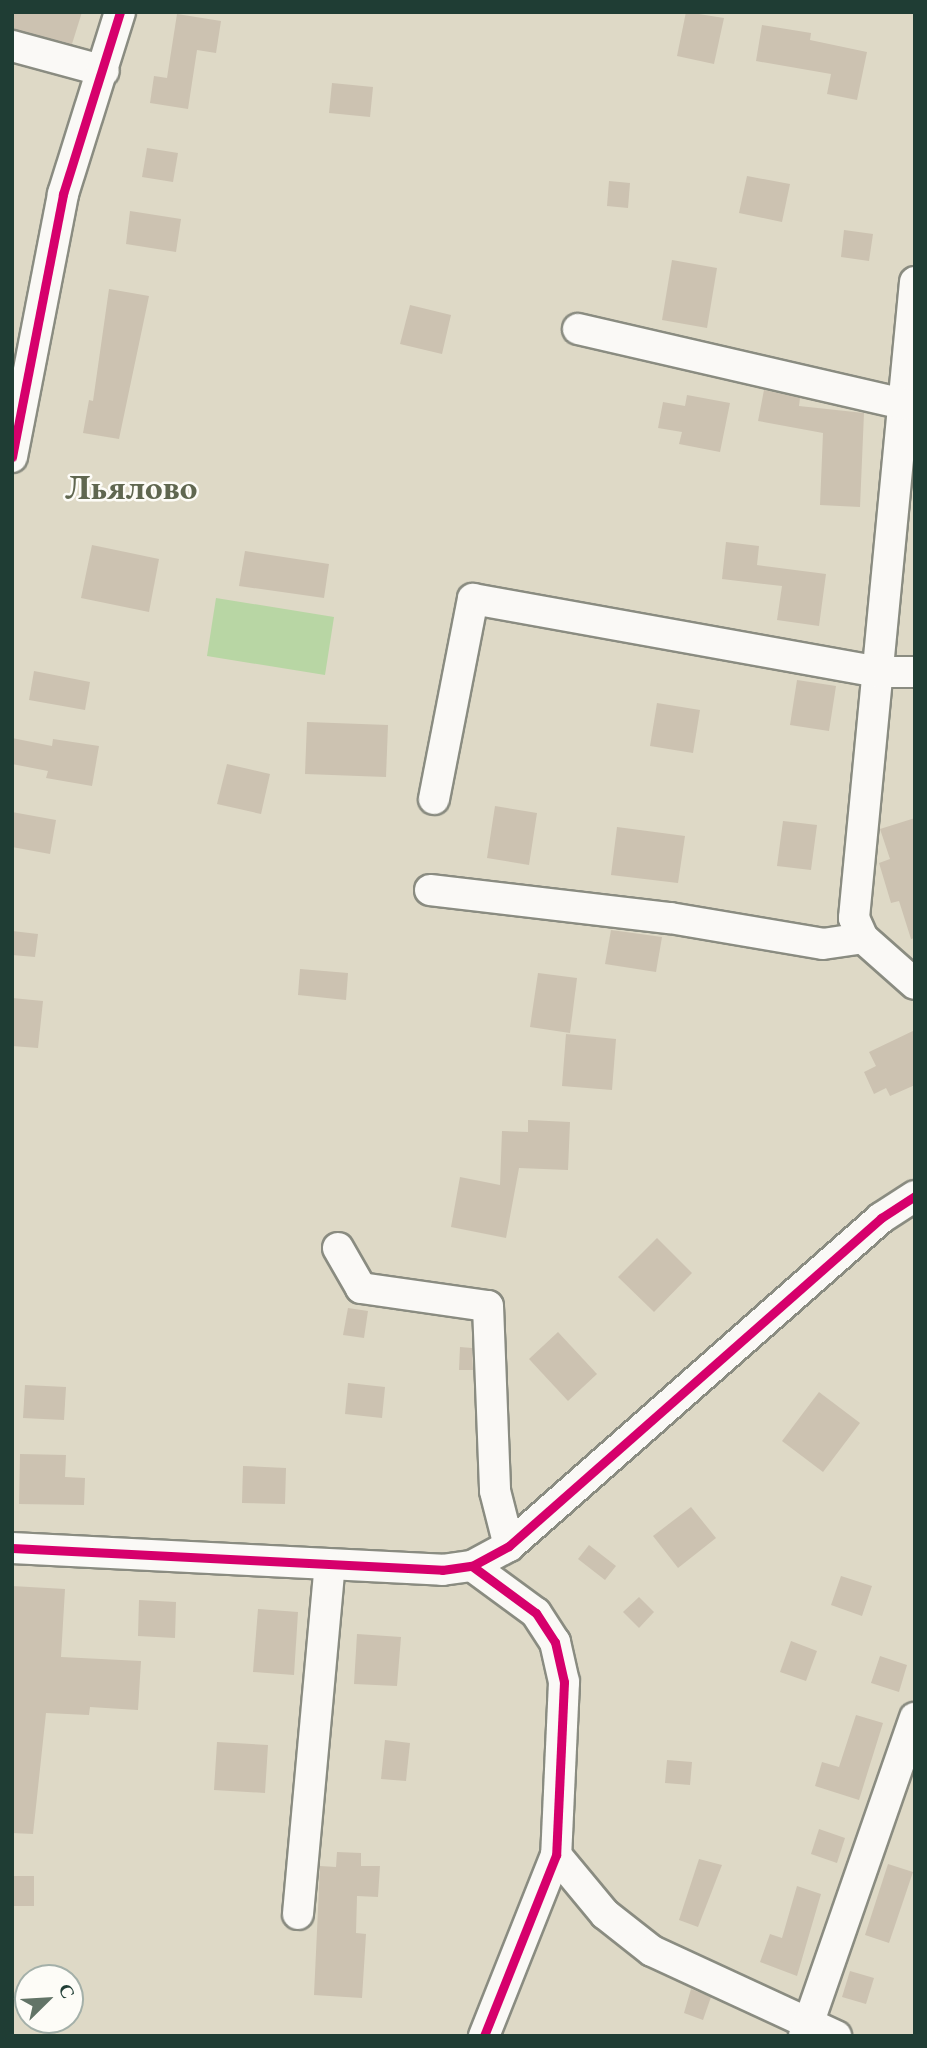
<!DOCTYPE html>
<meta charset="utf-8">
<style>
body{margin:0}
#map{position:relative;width:927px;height:2048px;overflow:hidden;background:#ded9c6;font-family:"EB Garamond",serif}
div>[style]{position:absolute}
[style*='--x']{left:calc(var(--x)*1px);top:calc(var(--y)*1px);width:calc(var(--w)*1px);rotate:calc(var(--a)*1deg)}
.green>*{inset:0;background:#b8d6a4}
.building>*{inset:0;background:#ccc2b1}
.roads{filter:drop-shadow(2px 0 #8a8c81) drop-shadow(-2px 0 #8a8c81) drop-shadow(0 2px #8a8c81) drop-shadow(0 -2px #8a8c81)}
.minor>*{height:30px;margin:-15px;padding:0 15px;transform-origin:15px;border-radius:15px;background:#faf9f6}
.cycleway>*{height:9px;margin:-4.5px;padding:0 4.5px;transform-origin:4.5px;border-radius:4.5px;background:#d6006c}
span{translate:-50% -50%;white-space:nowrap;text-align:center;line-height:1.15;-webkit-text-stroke:5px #fdfcf7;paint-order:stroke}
.quarter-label{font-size:35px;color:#606750;font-weight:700}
.frame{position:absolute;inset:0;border:14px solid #1f3d34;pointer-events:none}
.north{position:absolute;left:14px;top:1964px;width:70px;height:70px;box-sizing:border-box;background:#fdfcf7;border:2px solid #a4b0a9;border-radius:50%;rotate:66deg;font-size:19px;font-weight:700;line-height:28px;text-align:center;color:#1f3d34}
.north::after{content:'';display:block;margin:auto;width:24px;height:32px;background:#627467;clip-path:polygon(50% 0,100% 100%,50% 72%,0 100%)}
</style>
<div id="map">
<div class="green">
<div style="clip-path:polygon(216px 598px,334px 617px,325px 675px,207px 656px)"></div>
</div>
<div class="building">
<div style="clip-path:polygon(12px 12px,82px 12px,72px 44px,12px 29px)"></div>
<div style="clip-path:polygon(686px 12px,724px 18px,714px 64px,677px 56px)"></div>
<div style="clip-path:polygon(177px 14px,221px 21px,216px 53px,197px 50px,188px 109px,150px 103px,154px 76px,167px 78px)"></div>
<div style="clip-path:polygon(762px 25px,811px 33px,810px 40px,867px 52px,857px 100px,827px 94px,831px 74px,756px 61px)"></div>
<div style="clip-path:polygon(332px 83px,373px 87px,370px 117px,329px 113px)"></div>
<div style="clip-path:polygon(147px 148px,178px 153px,173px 182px,142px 177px)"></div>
<div style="clip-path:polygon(747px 176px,790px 184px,782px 222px,739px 213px)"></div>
<div style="clip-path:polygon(609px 181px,630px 183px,628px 208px,607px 206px)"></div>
<div style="clip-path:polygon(130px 211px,181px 219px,176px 252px,126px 244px)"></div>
<div style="clip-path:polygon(844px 230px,873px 234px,869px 261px,841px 257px)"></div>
<div style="clip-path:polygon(672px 260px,717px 268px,707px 328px,662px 320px)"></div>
<div style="clip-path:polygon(109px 289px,149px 296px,119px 439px,83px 433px,89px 400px,93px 401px)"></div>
<div style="clip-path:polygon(410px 305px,451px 315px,442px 354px,400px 344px)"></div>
<div style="clip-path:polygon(764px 390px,800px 398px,799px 406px,864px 413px,860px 507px,820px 505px,823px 433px,758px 421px)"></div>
<div style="clip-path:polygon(687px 395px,730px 403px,720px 452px,679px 444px,682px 432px,658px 428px,663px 402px,685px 406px)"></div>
<div style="clip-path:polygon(726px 542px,759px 546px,757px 565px,826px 574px,819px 626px,777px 620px,782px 586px,722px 579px)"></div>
<div style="clip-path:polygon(92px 545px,159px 559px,149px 612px,81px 598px)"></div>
<div style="clip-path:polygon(245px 551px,329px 564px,324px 598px,239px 586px)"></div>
<div style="clip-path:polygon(34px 671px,90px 682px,85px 710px,29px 700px)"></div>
<div style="clip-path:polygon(797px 680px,836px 686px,829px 731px,790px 725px)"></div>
<div style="clip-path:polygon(657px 703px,700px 710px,693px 753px,650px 746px)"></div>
<div style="clip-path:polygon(307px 722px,388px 725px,386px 777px,305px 774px)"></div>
<div style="clip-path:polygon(12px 738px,52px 746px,53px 739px,99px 746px,92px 786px,46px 778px,48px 771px,12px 764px)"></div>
<div style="clip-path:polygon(227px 764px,270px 774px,261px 814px,217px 804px)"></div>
<div style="clip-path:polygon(495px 806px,537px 813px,529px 865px,487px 858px)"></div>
<div style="clip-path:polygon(12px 812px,56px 820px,50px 854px,12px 847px)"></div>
<div style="clip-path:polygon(915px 818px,915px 938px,911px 939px,899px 901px,891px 903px,879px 863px,890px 859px,880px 829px)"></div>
<div style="clip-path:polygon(783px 821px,817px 825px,811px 870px,777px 866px)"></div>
<div style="clip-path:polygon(617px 827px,685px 836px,678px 883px,611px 875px)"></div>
<div style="clip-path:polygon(611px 930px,662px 937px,656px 972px,605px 964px)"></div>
<div style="clip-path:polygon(12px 931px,38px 934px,35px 957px,12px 955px)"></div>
<div style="clip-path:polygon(300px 969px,348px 973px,346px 1000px,298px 995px)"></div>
<div style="clip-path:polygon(538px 973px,577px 978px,570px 1033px,530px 1027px)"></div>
<div style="clip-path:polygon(12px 998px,43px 1001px,38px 1048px,12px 1046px)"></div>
<div style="clip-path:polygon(915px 1030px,915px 1085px,890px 1096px,886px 1088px,874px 1094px,864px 1072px,876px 1066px,869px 1052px)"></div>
<div style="clip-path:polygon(566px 1034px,616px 1039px,612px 1090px,562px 1086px)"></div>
<div style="clip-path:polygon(528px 1120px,570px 1122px,568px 1170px,519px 1168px,506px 1238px,451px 1227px,460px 1177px,500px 1185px,502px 1131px,528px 1132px)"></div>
<div style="clip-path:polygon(657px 1238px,692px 1273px,654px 1312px,618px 1277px)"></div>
<div style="clip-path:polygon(348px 1308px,368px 1311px,364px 1338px,343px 1335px)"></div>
<div style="clip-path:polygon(558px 1332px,597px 1374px,568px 1401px,529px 1359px)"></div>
<div style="clip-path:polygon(460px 1347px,472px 1348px,473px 1370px,459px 1370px)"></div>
<div style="clip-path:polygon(348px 1383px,385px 1387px,382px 1418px,345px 1414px)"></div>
<div style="clip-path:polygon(25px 1385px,66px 1387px,64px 1420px,23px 1418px)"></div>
<div style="clip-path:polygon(819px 1392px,860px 1423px,823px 1472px,782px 1441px)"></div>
<div style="clip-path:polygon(20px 1454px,66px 1455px,65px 1477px,85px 1478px,84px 1505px,19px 1504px)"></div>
<div style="clip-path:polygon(243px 1466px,286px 1468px,285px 1504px,242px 1503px)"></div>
<div style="clip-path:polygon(691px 1507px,716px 1538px,678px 1568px,653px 1536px)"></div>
<div style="clip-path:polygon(589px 1545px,616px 1566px,605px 1580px,578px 1559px)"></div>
<div style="clip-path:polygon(841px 1576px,872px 1586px,862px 1616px,831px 1605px)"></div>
<div style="clip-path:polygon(12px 1586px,65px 1589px,61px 1657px,141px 1661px,138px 1710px,90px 1707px,89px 1715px,46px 1713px,33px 1834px,12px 1833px)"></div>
<div style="clip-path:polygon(639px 1597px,654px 1612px,639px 1628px,623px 1612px)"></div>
<div style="clip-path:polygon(139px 1600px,176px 1602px,175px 1638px,138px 1636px)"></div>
<div style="clip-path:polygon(258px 1609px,298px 1612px,294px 1675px,253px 1672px)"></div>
<div style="clip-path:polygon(357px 1634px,401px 1637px,397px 1686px,354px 1684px)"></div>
<div style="clip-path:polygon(791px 1641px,817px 1651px,806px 1681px,780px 1672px)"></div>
<div style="clip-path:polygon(880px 1656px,907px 1665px,899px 1692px,871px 1683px)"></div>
<div style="clip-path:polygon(856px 1715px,883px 1723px,859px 1800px,815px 1786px,822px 1762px,839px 1767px)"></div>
<div style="clip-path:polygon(385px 1740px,410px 1743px,406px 1781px,381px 1779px)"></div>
<div style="clip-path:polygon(217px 1742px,268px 1745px,265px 1793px,214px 1790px)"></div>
<div style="clip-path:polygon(667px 1760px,692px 1762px,690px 1785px,665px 1783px)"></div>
<div style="clip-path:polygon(819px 1829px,845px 1838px,837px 1863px,811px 1854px)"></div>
<div style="clip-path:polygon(337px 1852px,361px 1853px,361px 1866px,380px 1866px,378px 1897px,357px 1896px,356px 1933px,366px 1934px,362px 1998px,314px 1995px,320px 1866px,336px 1867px)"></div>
<div style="clip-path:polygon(699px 1859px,722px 1865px,698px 1927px,679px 1920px)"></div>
<div style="clip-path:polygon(888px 1864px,913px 1872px,889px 1943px,865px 1935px)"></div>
<div style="clip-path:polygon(12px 1876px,34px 1876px,34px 1906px,12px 1906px)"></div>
<div style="clip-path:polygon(797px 1886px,821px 1894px,797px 1976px,760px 1962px,770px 1934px,782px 1938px)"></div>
<div style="clip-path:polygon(850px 1971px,874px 1978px,866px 2004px,842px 1997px)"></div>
<div style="clip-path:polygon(691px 1989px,711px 1997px,703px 2020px,684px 2013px)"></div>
</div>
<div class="roads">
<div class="minor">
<div style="--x:12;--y:46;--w:95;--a:15.2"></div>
<div style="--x:915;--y:282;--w:639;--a:95.48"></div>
<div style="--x:854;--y:918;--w:22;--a:66"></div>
<div style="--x:863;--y:938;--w:69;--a:41.5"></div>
<div style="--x:578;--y:329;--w:335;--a:13"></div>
<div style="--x:12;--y:457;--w:268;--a:-79"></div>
<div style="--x:63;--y:194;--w:191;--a:-72.6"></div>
<div style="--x:434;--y:799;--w:204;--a:-79"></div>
<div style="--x:473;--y:599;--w:413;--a:10.2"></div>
<div style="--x:879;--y:672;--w:36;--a:0"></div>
<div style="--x:430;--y:890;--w:242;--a:6.7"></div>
<div style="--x:670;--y:918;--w:155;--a:9.6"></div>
<div style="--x:823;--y:944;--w:40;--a:-8.5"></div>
<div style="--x:338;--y:1248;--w:46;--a:60.1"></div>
<div style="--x:361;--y:1288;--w:128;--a:8.1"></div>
<div style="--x:488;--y:1306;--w:185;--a:87.8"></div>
<div style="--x:495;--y:1491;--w:57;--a:75.7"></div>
<div style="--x:12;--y:1548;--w:431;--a:2.9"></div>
<div style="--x:442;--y:1570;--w:30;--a:-8"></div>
<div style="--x:472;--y:1566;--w:42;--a:-28.4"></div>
<div style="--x:509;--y:1546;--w:496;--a:-41.4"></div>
<div style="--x:881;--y:1218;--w:40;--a:-32.9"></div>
<div style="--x:472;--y:1566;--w:79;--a:36.3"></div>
<div style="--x:536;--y:1613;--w:35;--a:57"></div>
<div style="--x:555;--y:1642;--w:41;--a:77.3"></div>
<div style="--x:564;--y:1682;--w:173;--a:92.6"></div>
<div style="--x:556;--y:1855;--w:195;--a:111.7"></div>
<div style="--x:556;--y:1855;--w:77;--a:50.3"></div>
<div style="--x:605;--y:1914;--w:60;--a:38.2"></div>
<div style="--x:652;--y:1951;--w:203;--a:24.8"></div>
<div style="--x:298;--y:1914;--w:350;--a:-84.8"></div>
<div style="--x:804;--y:2036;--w:337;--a:-70.8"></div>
</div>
</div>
<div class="cycleway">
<div style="--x:12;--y:457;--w:268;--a:-79"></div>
<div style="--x:63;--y:194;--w:191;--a:-72.6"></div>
<div style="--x:12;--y:1548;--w:431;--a:2.9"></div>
<div style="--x:442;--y:1570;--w:30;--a:-8"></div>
<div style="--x:472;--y:1566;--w:42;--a:-28.4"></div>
<div style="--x:509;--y:1546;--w:496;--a:-41.4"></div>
<div style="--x:881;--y:1218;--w:40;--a:-32.9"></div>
<div style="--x:472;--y:1566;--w:79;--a:36.3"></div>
<div style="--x:536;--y:1613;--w:35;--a:57"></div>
<div style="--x:555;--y:1642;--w:41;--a:77.3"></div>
<div style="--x:564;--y:1682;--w:173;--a:92.6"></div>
<div style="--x:556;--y:1855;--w:195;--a:111.7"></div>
</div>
<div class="quarter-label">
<span style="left:131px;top:487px">Льялово</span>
</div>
<div class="frame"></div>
<div class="north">С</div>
</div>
